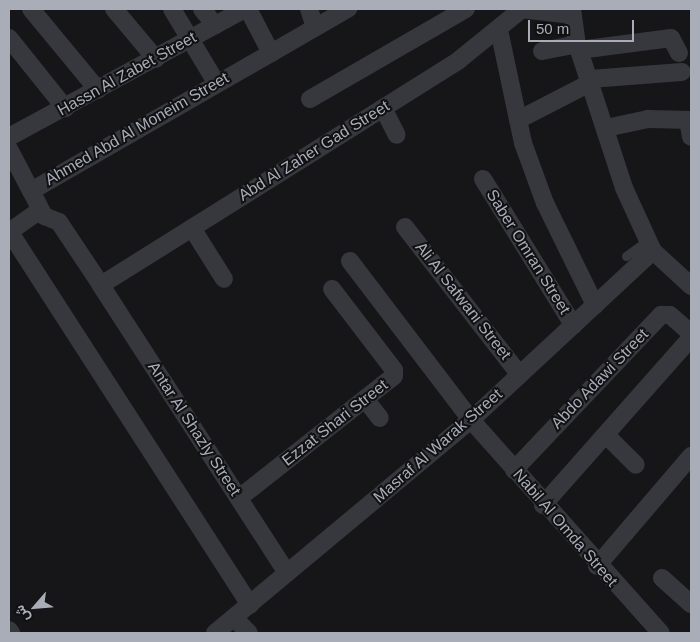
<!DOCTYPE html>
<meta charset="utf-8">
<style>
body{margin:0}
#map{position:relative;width:700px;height:642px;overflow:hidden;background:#161618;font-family:Arial,Vazirmatn,sans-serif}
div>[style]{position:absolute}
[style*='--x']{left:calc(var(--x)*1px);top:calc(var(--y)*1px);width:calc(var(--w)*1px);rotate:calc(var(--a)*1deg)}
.lane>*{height:9px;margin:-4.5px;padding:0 4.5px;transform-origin:4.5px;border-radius:4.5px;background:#37383d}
.street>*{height:18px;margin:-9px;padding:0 9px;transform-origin:9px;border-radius:9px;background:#37383d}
span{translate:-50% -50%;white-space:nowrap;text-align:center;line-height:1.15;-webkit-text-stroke:4px #111113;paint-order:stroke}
.street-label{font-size:16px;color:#a8adb8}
.frame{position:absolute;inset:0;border:10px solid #a8adb8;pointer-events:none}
.north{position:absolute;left:10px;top:582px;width:50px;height:50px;-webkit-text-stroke:4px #111113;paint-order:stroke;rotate:243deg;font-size:14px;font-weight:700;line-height:20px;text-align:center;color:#a8adb8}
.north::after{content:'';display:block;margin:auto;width:18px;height:22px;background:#a8adb8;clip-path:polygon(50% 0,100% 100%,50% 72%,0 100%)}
.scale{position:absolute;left:528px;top:20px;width:106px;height:22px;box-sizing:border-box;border:2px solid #a8adb8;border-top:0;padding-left:6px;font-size:15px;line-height:18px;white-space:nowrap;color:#a8adb8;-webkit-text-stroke:4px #111113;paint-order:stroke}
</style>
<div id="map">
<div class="lane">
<div style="--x:626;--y:256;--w:27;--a:-36"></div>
</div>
<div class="street">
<div style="--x:31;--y:9;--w:105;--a:50.4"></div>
<div style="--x:114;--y:9;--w:65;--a:50"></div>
<div style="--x:172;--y:9;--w:87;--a:59"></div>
<div style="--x:202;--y:9;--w:21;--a:51"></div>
<div style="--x:248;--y:9;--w:50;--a:62.4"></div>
<div style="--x:309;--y:9;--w:19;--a:72"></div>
<div style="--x:521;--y:9;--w:50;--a:6.8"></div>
<div style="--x:572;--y:9;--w:35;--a:82"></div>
<div style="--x:577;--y:44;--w:151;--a:71.9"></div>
<div style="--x:624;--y:188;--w:69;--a:65.3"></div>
<div style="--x:653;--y:251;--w:52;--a:42.6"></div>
<div style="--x:499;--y:30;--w:116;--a:78"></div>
<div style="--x:523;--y:143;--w:64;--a:69.9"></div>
<div style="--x:545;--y:203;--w:114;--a:63.9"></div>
<div style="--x:9;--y:38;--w:90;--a:51.3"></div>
<div style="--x:579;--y:50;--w:93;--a:-7.4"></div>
<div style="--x:671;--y:38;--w:17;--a:62"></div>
<div style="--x:542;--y:51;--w:36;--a:-11"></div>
<div style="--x:590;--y:79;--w:92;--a:-4.4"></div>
<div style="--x:310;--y:99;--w:180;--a:-30"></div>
<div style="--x:383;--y:108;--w:30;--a:63"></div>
<div style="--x:518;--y:120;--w:83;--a:-27.2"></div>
<div style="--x:688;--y:120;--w:17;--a:80"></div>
<div style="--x:606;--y:128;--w:43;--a:-12.1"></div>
<div style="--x:648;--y:119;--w:43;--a:1.3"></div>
<div style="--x:9;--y:137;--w:268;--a:-28.5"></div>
<div style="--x:9;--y:149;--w:47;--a:62.4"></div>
<div style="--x:483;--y:179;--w:172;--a:58.3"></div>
<div style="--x:405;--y:227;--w:187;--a:52.2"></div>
<div style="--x:192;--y:228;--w:60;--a:57.9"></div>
<div style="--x:9;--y:231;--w:445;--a:57.2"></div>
<div style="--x:9;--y:232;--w:38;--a:-35"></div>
<div style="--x:350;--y:261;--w:200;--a:52.7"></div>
<div style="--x:471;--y:420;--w:285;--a:48.3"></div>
<div style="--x:101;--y:285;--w:423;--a:-32.1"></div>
<div style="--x:459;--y:60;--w:81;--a:-39"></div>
<div style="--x:365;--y:399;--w:24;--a:52"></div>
<div style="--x:606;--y:435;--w:42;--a:45"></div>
<div style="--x:514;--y:470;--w:214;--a:-46.5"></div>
<div style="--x:661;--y:315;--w:9;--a:0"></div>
<div style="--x:670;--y:315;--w:28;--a:41"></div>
<div style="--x:239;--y:498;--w:197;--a:-38.2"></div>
<div style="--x:394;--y:376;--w:6;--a:-90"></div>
<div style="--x:394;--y:370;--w:102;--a:-127.4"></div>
<div style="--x:543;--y:505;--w:223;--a:-48.5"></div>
<div style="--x:597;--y:566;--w:145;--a:-49.5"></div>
<div style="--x:287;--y:573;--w:343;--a:-122.9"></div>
<div style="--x:101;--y:285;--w:76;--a:-123.7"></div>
<div style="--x:59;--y:222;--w:16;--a:-158"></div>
<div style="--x:44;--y:216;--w:28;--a:-117"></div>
<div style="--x:31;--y:191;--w:366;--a:-29.9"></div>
<div style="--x:662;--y:578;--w:39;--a:42"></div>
<div style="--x:234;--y:618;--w:21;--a:45"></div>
<div style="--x:9;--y:630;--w:4;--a:56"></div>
<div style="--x:215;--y:633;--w:333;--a:-39.8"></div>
<div style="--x:471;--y:420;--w:248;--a:-42.9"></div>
</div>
<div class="street-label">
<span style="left:127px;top:74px;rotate:-29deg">Hassn Al Zabet Street</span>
<span style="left:137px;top:129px;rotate:-30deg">Ahmed Abd Al Moneim Street</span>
<span style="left:314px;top:151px;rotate:-32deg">Abd Al Zaher Gad Street</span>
<span style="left:528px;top:252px;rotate:58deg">Saber Omran Street</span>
<span style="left:463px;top:301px;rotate:52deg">Ali Al Safwani Street</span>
<span style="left:600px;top:379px;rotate:-46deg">Abdo Adawi Street</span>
<span style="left:335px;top:423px;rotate:-38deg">Ezzat Shari Street</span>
<span style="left:194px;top:429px;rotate:57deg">Antar Al Shazly Street</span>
<span style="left:438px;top:446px;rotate:-41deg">Masraf Al Warak Street</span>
<span style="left:565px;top:528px;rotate:49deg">Nabil Al Omda Street</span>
</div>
<div class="frame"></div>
<div class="north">ش</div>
<div class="scale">50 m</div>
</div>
